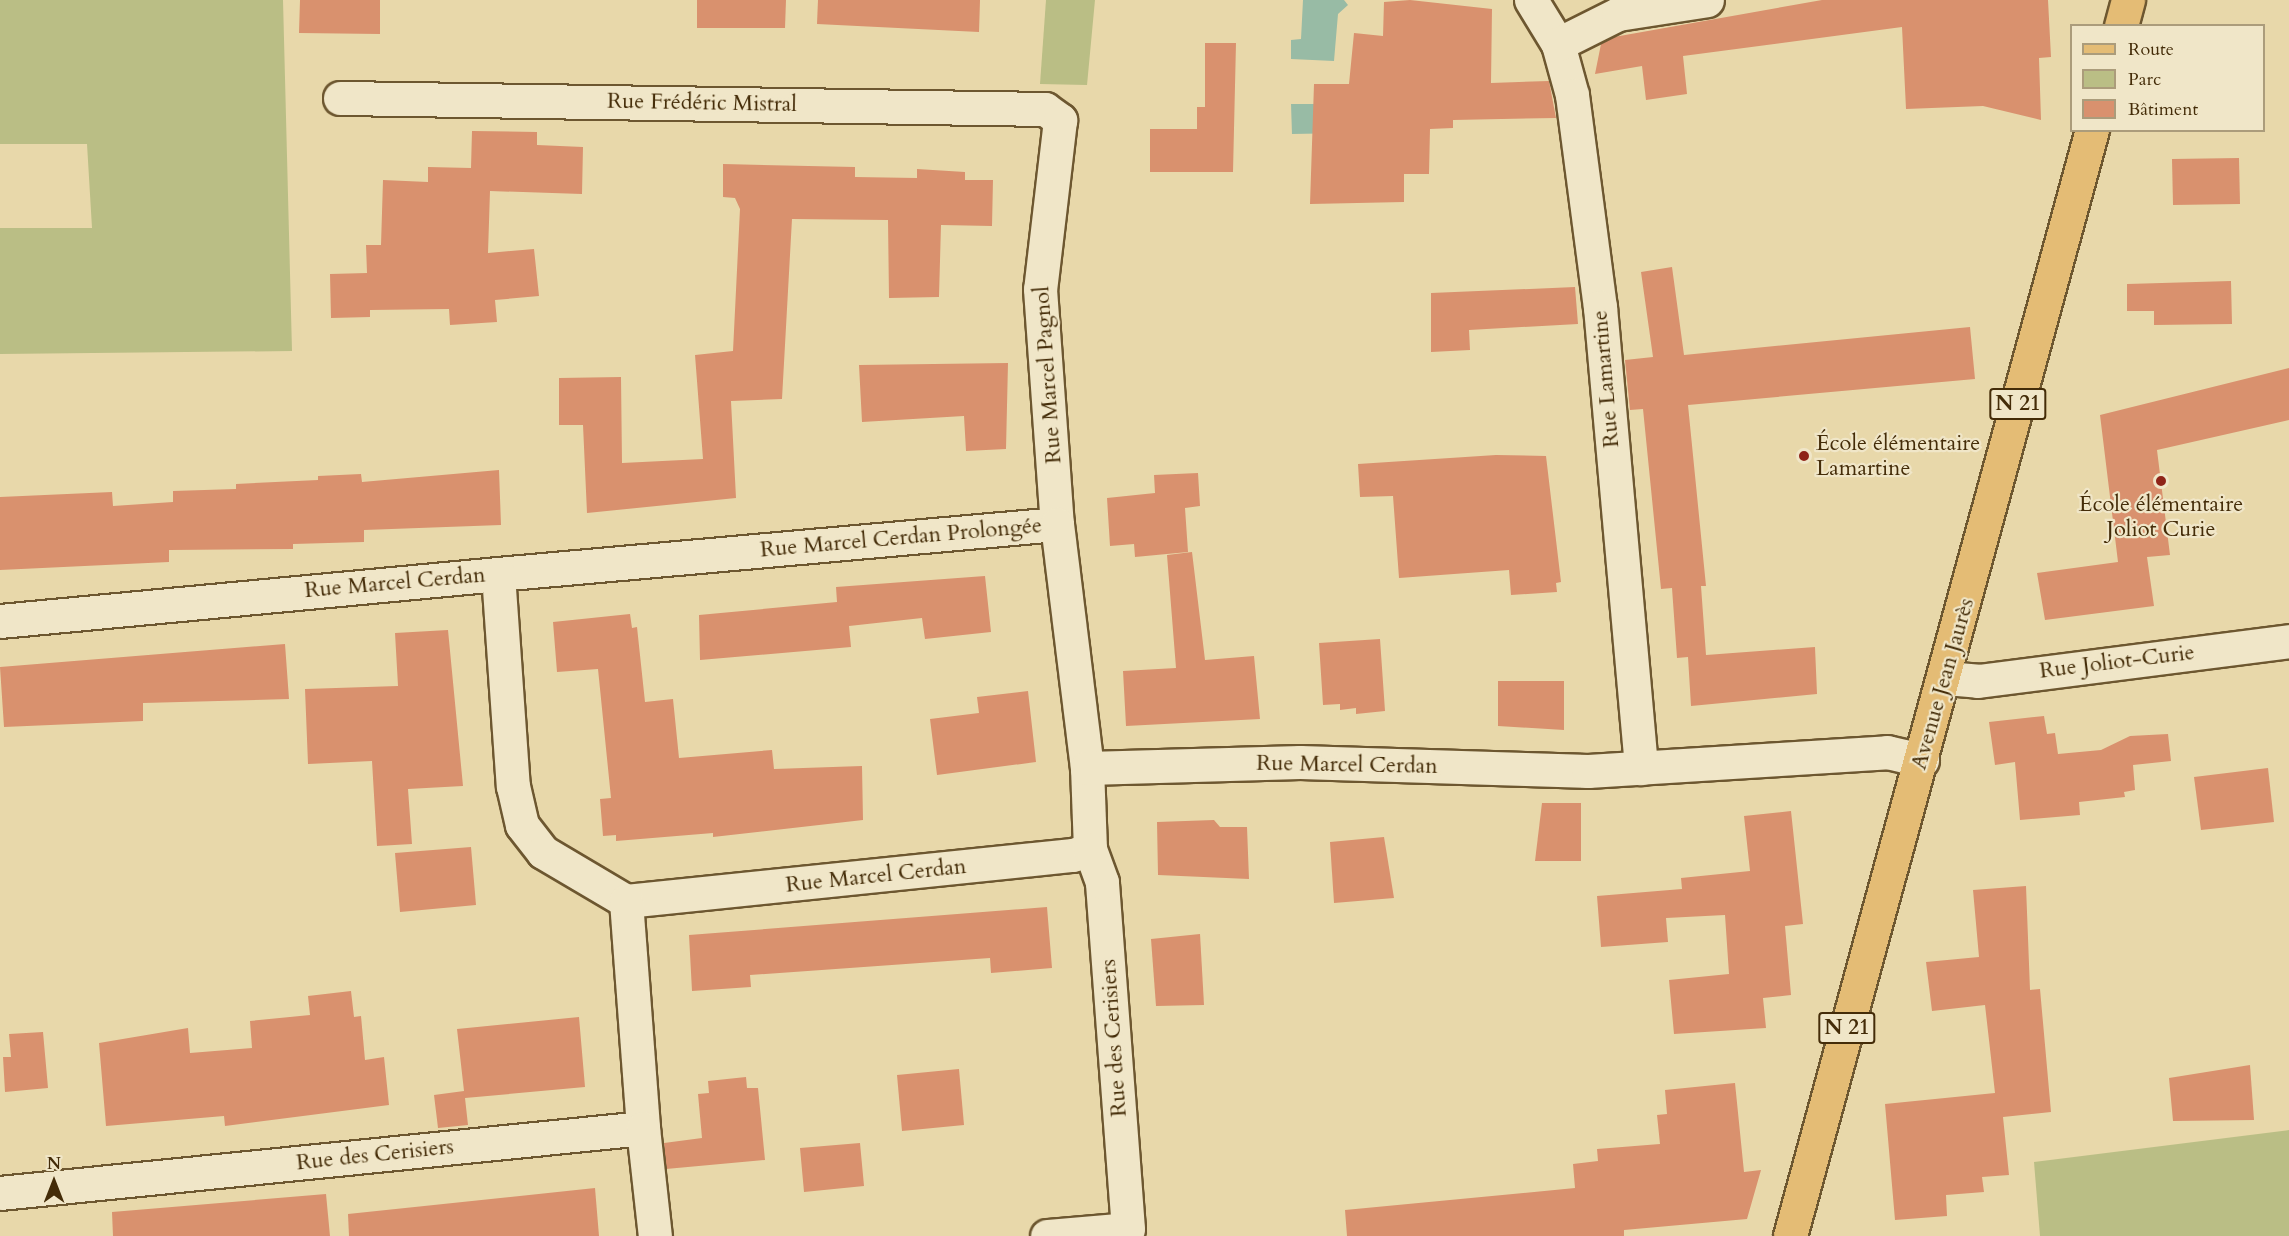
<!DOCTYPE html>
<meta charset="utf-8">
<style>
body{margin:0}
#map{position:relative;width:2289px;height:1236px;overflow:hidden;background:#e8d8aa;font-family:Cardo,serif}
div>[style]{position:absolute}
[style*='--x']{left:calc(var(--x)*1px);top:calc(var(--y)*1px);width:calc(var(--w)*1px);rotate:calc(var(--a)*1deg)}
.green>*{inset:0;background:#babe85}
.water>*{inset:0;background:#98bba5}
.building>*{inset:0;background:#d9916e}
.roads{filter:drop-shadow(2px 0 #6d5730) drop-shadow(-2px 0 #6d5730) drop-shadow(0 2px #6d5730) drop-shadow(0 -2px #6d5730)}
.minor>*{height:33px;margin:-16.5px;padding:0 16.5px;transform-origin:16.5px;border-radius:16.5px;background:#f0e6c8}
.primary>*{height:33px;margin:-16.5px;padding:0 16.5px;transform-origin:16.5px;border-radius:16.5px;background:#e4bc75}
.dots>*{width:16px;height:16px;translate:-50% -50%;box-sizing:border-box;border:3px solid #f0e6c8;border-radius:50%}
span{translate:-50% -50%;white-space:nowrap;text-align:center;line-height:1.15;-webkit-text-stroke:4.5px #f0e6c8;paint-order:stroke}
.shield-label span{padding:2px 4px;background:#f0e6c8;border:2px solid;border-radius:4px;-webkit-text-stroke-width:0}
.shield-label{font-size:21px;color:#442c08;font-weight:700}
.street-label{font-size:22px;color:#442c08}
.poi-label{font-size:22px;color:#442c08}
.left{translate:0 -50%;text-align:left}
.legend{position:absolute;left:2070px;top:24px;width:195px;height:108px;box-sizing:border-box;background:#f0e6c8;border:2px solid #ab9c7b;margin:0;padding:8px 10px;list-style:none;font-size:18px;color:#442c08}
.legend li{display:flex;align-items:center;gap:12px;height:30px}
.legend b{width:30px;border:2px solid #ab9c7b}
.north{position:absolute;left:24px;top:1152px;width:60px;height:60px;-webkit-text-stroke:4px #f0e6c8;paint-order:stroke;rotate:0deg;font-size:16px;font-weight:700;line-height:24px;text-align:center;color:#442c08}
.north::after{content:'';display:block;margin:auto;width:21px;height:27px;background:#442c08;clip-path:polygon(50% 0,100% 100%,50% 72%,0 100%)}
</style>
<div id="map">
<div class="green">
<div style="clip-path:polygon(0 0,283px 0,292px 351px,0 354px,0 228px,92px 228px,87px 144px,0 144px)"></div>
<div style="clip-path:polygon(1046px 0,1095px 0,1087px 85px,1040px 84px)"></div>
<div style="clip-path:polygon(2289px 1130px,2289px 1236px,2040px 1236px,2034px 1162px)"></div>
</div>
<div class="water">
<div style="clip-path:polygon(1303px 0,1344px 0,1348px 5px,1338px 14px,1334px 61px,1291px 59px,1291px 40px,1301px 39px)"></div>
<div style="clip-path:polygon(1291px 104px,1356px 104px,1347px 133px,1292px 134px)"></div>
</div>
<div class="building">
<div style="clip-path:polygon(300px 0,380px 0,380px 34px,299px 33px)"></div>
<div style="clip-path:polygon(697px 0,786px 0,785px 28px,697px 28px)"></div>
<div style="clip-path:polygon(818px 0,980px 0,979px 32px,817px 24px)"></div>
<div style="clip-path:polygon(1410px 0,1492px 9px,1491px 83px,1549px 81px,1556px 118px,1453px 120px,1453px 128px,1430px 129px,1429px 174px,1404px 174px,1404px 202px,1310px 204px,1314px 84px,1349px 84px,1354px 33px,1383px 36px,1384px 2px)"></div>
<div style="clip-path:polygon(1822px 0,2048px 0,2051px 57px,2039px 58px,2041px 120px,1983px 106px,1906px 109px,1902px 27px,1683px 56px,1687px 94px,1646px 100px,1642px 66px,1595px 74px,1601px 44px,1614px 37px)"></div>
<div style="clip-path:polygon(1205px 43px,1236px 43px,1233px 172px,1150px 172px,1150px 129px,1197px 129px,1197px 107px,1205px 107px)"></div>
<div style="clip-path:polygon(472px 131px,537px 132px,537px 145px,583px 147px,582px 194px,490px 191px,488px 253px,534px 249px,539px 296px,495px 300px,497px 322px,450px 325px,449px 309px,370px 310px,370px 317px,331px 318px,330px 274px,367px 273px,366px 245px,381px 245px,383px 180px,428px 182px,428px 167px,471px 168px)"></div>
<div style="clip-path:polygon(2239px 158px,2240px 204px,2173px 205px,2172px 159px)"></div>
<div style="clip-path:polygon(723px 164px,855px 167px,855px 177px,917px 178px,917px 169px,965px 172px,965px 180px,993px 180px,992px 226px,941px 225px,939px 297px,889px 298px,888px 220px,792px 219px,782px 399px,731px 401px,736px 498px,587px 513px,583px 425px,559px 425px,559px 378px,621px 377px,622px 463px,703px 459px,695px 355px,733px 351px,740px 209px,735px 198px,723px 197px)"></div>
<div style="clip-path:polygon(1672px 267px,1684px 355px,1970px 327px,1975px 379px,1688px 405px,1706px 586px,1701px 586px,1706px 655px,1815px 647px,1817px 694px,1691px 706px,1688px 657px,1677px 658px,1672px 588px,1661px 589px,1643px 409px,1630px 410px,1625px 360px,1653px 357px,1641px 272px)"></div>
<div style="clip-path:polygon(2231px 281px,2232px 324px,2154px 325px,2154px 311px,2127px 311px,2127px 284px)"></div>
<div style="clip-path:polygon(1575px 287px,1578px 324px,1469px 330px,1470px 350px,1431px 352px,1431px 293px)"></div>
<div style="clip-path:polygon(1008px 363px,1006px 449px,966px 451px,964px 416px,862px 422px,859px 365px)"></div>
<div style="clip-path:polygon(2289px 368px,2289px 420px,2157px 450px,2170px 555px,2147px 557px,2154px 606px,2045px 620px,2037px 573px,2118px 562px,2100px 415px)"></div>
<div style="clip-path:polygon(1496px 455px,1546px 456px,1561px 582px,1556px 583px,1557px 592px,1511px 595px,1509px 570px,1399px 578px,1393px 496px,1360px 497px,1358px 464px)"></div>
<div style="clip-path:polygon(499px 470px,501px 525px,364px 530px,364px 542px,293px 544px,293px 549px,169px 550px,169px 562px,0 570px,0 497px,112px 492px,113px 506px,173px 502px,173px 491px,236px 489px,236px 484px,318px 480px,318px 476px,361px 474px,362px 482px)"></div>
<div style="clip-path:polygon(1198px 473px,1200px 506px,1185px 508px,1188px 552px,1135px 557px,1134px 544px,1110px 546px,1107px 498px,1155px 493px,1154px 475px)"></div>
<div style="clip-path:polygon(1192px 552px,1205px 660px,1254px 656px,1260px 719px,1126px 726px,1123px 671px,1176px 668px,1167px 555px)"></div>
<div style="clip-path:polygon(985px 576px,991px 632px,925px 639px,922px 618px,849px 626px,851px 647px,700px 660px,699px 615px,837px 602px,836px 587px)"></div>
<div style="clip-path:polygon(630px 614px,632px 628px,637px 627px,645px 702px,673px 699px,679px 758px,772px 750px,774px 769px,862px 766px,863px 820px,713px 837px,713px 833px,616px 841px,616px 835px,603px 836px,600px 799px,611px 798px,598px 669px,557px 672px,553px 622px)"></div>
<div style="clip-path:polygon(448px 630px,463px 786px,408px 789px,412px 844px,377px 846px,372px 761px,308px 764px,305px 689px,398px 686px,395px 633px)"></div>
<div style="clip-path:polygon(1380px 639px,1385px 711px,1356px 714px,1356px 708px,1340px 710px,1340px 704px,1323px 705px,1319px 643px)"></div>
<div style="clip-path:polygon(285px 644px,289px 699px,143px 703px,143px 721px,4px 727px,0 667px)"></div>
<div style="clip-path:polygon(1498px 681px,1564px 681px,1564px 730px,1498px 726px)"></div>
<div style="clip-path:polygon(1028px 691px,1036px 762px,937px 775px,930px 719px,979px 713px,977px 697px)"></div>
<div style="clip-path:polygon(2044px 716px,2047px 734px,2055px 733px,2058px 754px,2101px 750px,2130px 736px,2168px 734px,2171px 761px,2133px 765px,2135px 790px,2124px 792px,2125px 797px,2079px 802px,2080px 815px,2020px 820px,2015px 762px,1995px 765px,1989px 722px)"></div>
<div style="clip-path:polygon(2268px 768px,2274px 822px,2201px 830px,2194px 777px)"></div>
<div style="clip-path:polygon(1542px 803px,1581px 803px,1581px 861px,1535px 861px)"></div>
<div style="clip-path:polygon(1791px 811px,1803px 924px,1785px 926px,1791px 995px,1763px 998px,1766px 1028px,1674px 1034px,1669px 980px,1729px 974px,1725px 915px,1666px 918px,1668px 942px,1601px 947px,1597px 896px,1682px 889px,1681px 878px,1750px 871px,1744px 816px)"></div>
<div style="clip-path:polygon(1214px 820px,1220px 827px,1247px 827px,1249px 879px,1158px 875px,1157px 822px)"></div>
<div style="clip-path:polygon(1384px 837px,1394px 898px,1334px 903px,1330px 842px)"></div>
<div style="clip-path:polygon(471px 847px,476px 905px,400px 912px,395px 853px)"></div>
<div style="clip-path:polygon(2026px 886px,2030px 990px,2040px 989px,2051px 1112px,2003px 1117px,2009px 1175px,1982px 1177px,1984px 1192px,1946px 1195px,1947px 1216px,1895px 1220px,1885px 1104px,1995px 1093px,1985px 1005px,1932px 1011px,1926px 962px,1979px 957px,1973px 890px)"></div>
<div style="clip-path:polygon(1047px 907px,1052px 968px,991px 973px,990px 958px,750px 975px,751px 987px,692px 991px,689px 935px)"></div>
<div style="clip-path:polygon(1200px 934px,1204px 1005px,1156px 1006px,1151px 939px)"></div>
<div style="clip-path:polygon(351px 991px,354px 1017px,361px 1016px,365px 1060px,384px 1057px,389px 1105px,225px 1126px,224px 1116px,106px 1126px,99px 1043px,188px 1028px,190px 1053px,252px 1048px,250px 1021px,310px 1015px,308px 996px)"></div>
<div style="clip-path:polygon(579px 1017px,585px 1087px,465px 1098px,468px 1125px,438px 1128px,434px 1095px,464px 1091px,457px 1029px)"></div>
<div style="clip-path:polygon(43px 1032px,48px 1088px,5px 1092px,3px 1057px,11px 1057px,9px 1034px)"></div>
<div style="clip-path:polygon(2250px 1065px,2254px 1120px,2173px 1121px,2169px 1078px)"></div>
<div style="clip-path:polygon(959px 1069px,964px 1125px,902px 1131px,897px 1075px)"></div>
<div style="clip-path:polygon(746px 1077px,747px 1088px,758px 1088px,765px 1160px,666px 1169px,664px 1143px,702px 1138px,698px 1094px,709px 1093px,708px 1081px)"></div>
<div style="clip-path:polygon(1735px 1083px,1744px 1172px,1761px 1170px,1747px 1219px,1624px 1230px,1624px 1236px,1347px 1236px,1345px 1210px,1575px 1188px,1573px 1164px,1598px 1161px,1597px 1149px,1660px 1144px,1657px 1115px,1667px 1114px,1665px 1090px)"></div>
<div style="clip-path:polygon(860px 1143px,864px 1186px,804px 1192px,800px 1148px)"></div>
<div style="clip-path:polygon(595px 1188px,599px 1236px,349px 1236px,348px 1214px)"></div>
<div style="clip-path:polygon(326px 1194px,330px 1236px,113px 1236px,112px 1212px)"></div>
</div>
<div class="roads">
<div class="minor">
<div style="--x:1531;--y:0;--w:52;--a:58.5"></div>
<div style="--x:1558;--y:44;--w:53;--a:74.6"></div>
<div style="--x:1572;--y:95;--w:214;--a:82.5"></div>
<div style="--x:1600;--y:307;--w:463;--a:84.9"></div>
<div style="--x:1558;--y:44;--w:67;--a:-26.6"></div>
<div style="--x:1618;--y:14;--w:90;--a:-8.9"></div>
<div style="--x:340;--y:98;--w:705;--a:0.89"></div>
<div style="--x:1045;--y:109;--w:19;--a:36"></div>
<div style="--x:1060;--y:120;--w:170;--a:96.7"></div>
<div style="--x:1040;--y:289;--w:236;--a:85.9"></div>
<div style="--x:498;--y:574;--w:561;--a:-5.11"></div>
<div style="--x:1057;--y:524;--w:246;--a:83"></div>
<div style="--x:0;--y:621;--w:500;--a:-5.39"></div>
<div style="--x:498;--y:574;--w:213;--a:86"></div>
<div style="--x:513;--y:786;--w:40;--a:77"></div>
<div style="--x:522;--y:825;--w:34;--a:52"></div>
<div style="--x:543;--y:852;--w:96;--a:30.6"></div>
<div style="--x:626;--y:901;--w:449;--a:-5.9"></div>
<div style="--x:1073;--y:855;--w:18;--a:-19"></div>
<div style="--x:1090;--y:849;--w:81;--a:-92.1"></div>
<div style="--x:1087;--y:768;--w:213;--a:-1.6"></div>
<div style="--x:1300;--y:762;--w:288;--a:1.8"></div>
<div style="--x:1588;--y:771;--w:300;--a:-3.6"></div>
<div style="--x:1887;--y:752;--w:36;--a:13"></div>
<div style="--x:1946;--y:678;--w:32;--a:5"></div>
<div style="--x:1978;--y:681;--w:314;--a:-7.3"></div>
<div style="--x:626;--y:901;--w:228;--a:85.7"></div>
<div style="--x:0;--y:1193;--w:646;--a:-5.77"></div>
<div style="--x:643;--y:1128;--w:109;--a:83.7"></div>
<div style="--x:1047;--y:1236;--w:81;--a:-4.9"></div>
<div style="--x:1128;--y:1229;--w:348;--a:-94.3"></div>
<div style="--x:1102;--y:882;--w:35;--a:-110"></div>
</div>
<div class="primary">
<div style="--x:2121;--y:26;--w:27;--a:-75"></div>
<div style="--x:1790;--y:1236;--w:1146;--a:-74.73"></div>
</div>
</div>
<div class="dots">
<div style="left:1804px;top:456px;background:#8f2418"></div>
<div style="left:2161px;top:481px;background:#8f2418"></div>
</div>
<div class="shield-label">
<span style="left:2018px;top:404px">N 21</span>
<span style="left:1847px;top:1028px">N 21</span>
</div>
<div class="street-label">
<span style="left:702px;top:103px;rotate:1deg">Rue Frédéric Mistral</span>
<span style="left:1048px;top:375px;rotate:-94deg">Rue Marcel Pagnol</span>
<span style="left:1606px;top:379px;rotate:-95deg">Rue Lamartine</span>
<span style="left:901px;top:538px;rotate:-5deg">Rue Marcel Cerdan Prolongée</span>
<span style="left:395px;top:583px;rotate:-5deg">Rue Marcel Cerdan</span>
<span style="left:2117px;top:662px;rotate:-7deg">Rue Joliot-Curie</span>
<span style="left:1943px;top:684px;rotate:-74deg">Avenue Jean Jaurès</span>
<span style="left:1347px;top:765px;rotate:1deg">Rue Marcel Cerdan</span>
<span style="left:876px;top:876px;rotate:-6deg">Rue Marcel Cerdan</span>
<span style="left:1114px;top:1038px;rotate:-94deg">Rue des Cerisiers</span>
<span style="left:375px;top:1155px;rotate:-6deg">Rue des Cerisiers</span>
</div>
<div class="poi-label">
<span class="left" style="left:1816px;top:456px">École élémentaire<br>Lamartine</span>
<span style="left:2161px;top:517px">École élémentaire<br>Joliot Curie</span>
</div>
<ul class="legend">
<li><b style="height:8px;background:#e4bc75"></b>Route</li>
<li><b style="height:16px;background:#babe85"></b>Parc</li>
<li><b style="height:16px;background:#d9916e"></b>Bâtiment</li>
</ul>
<div class="north">N</div>
</div>
